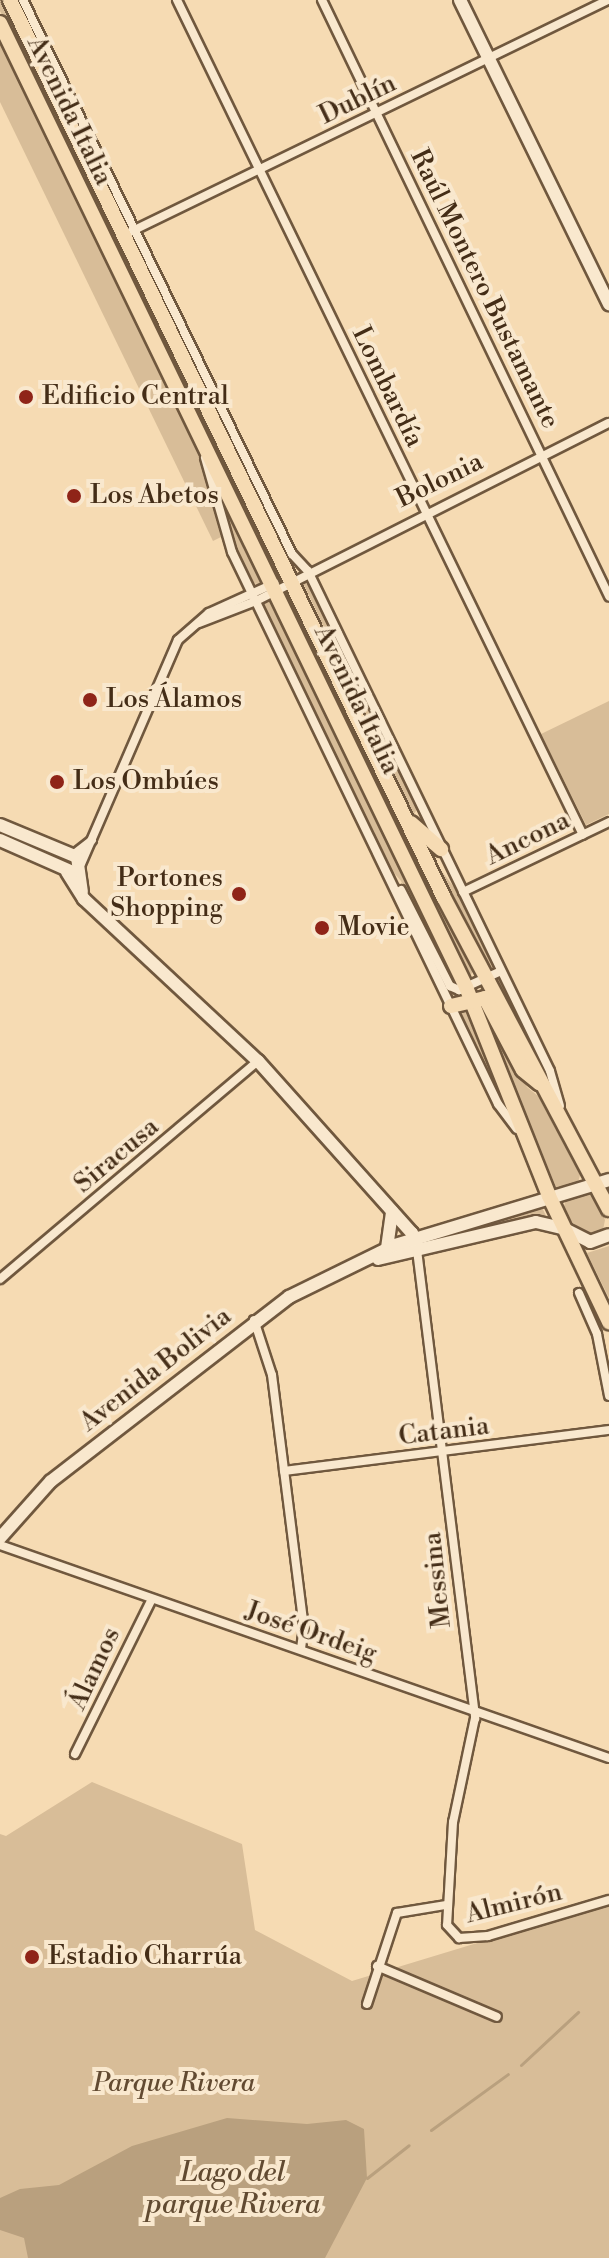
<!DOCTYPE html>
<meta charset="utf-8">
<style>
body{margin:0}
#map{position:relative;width:609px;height:2258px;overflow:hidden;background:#f6dbb3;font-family:"Libre Bodoni",serif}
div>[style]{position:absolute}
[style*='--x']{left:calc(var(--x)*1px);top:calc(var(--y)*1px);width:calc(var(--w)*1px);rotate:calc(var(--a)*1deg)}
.green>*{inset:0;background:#d8bd98}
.water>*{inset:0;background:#b9a07e}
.stream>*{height:3px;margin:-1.5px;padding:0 1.5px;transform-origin:1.5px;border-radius:1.5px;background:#b9a07e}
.roads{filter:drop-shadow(2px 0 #70583e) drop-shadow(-2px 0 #70583e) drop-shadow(0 2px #70583e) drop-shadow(0 -2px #70583e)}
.street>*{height:8px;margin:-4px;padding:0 4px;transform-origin:4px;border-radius:4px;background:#f9e8ce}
.secondary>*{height:12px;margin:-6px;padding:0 6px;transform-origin:6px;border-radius:6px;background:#f9e8ce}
.primary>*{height:14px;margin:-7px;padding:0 7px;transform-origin:7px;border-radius:7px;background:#f6dbb3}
.dots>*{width:22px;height:22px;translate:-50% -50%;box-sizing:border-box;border:4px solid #f9e8ce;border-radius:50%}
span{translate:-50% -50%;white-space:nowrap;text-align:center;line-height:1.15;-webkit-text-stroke:8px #f9e8ce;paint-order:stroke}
.street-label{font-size:26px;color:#442d17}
.poi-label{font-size:26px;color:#442d17}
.left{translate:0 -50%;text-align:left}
.right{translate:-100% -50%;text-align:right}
.park-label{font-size:26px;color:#624a31;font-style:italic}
.water-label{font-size:28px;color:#614a31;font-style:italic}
</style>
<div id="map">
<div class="green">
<div style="clip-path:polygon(0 0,3px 0,279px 575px,0 11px)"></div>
<div style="clip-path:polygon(0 30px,191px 426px,221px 537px,213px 541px,0 102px)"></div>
<div style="clip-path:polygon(219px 493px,263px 579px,259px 584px,251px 583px,225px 528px)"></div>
<div style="clip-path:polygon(302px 581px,310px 586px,410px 791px,417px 809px,413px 816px)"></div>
<div style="clip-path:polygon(284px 595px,336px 686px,473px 970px,469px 980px)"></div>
<div style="clip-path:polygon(270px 598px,460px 984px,451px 986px,401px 881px,388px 866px,262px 604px)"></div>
<div style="clip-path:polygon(609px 701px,609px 814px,586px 825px,541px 734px)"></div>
<div style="clip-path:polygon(431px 857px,462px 898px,494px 971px,490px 971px)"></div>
<div style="clip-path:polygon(499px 975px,542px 1063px,541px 1065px,493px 977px)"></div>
<div style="clip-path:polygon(480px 1002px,527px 1087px,538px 1096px,580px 1175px,578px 1183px,556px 1187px)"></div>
<div style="clip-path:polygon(470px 1006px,503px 1100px,458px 1012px)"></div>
<div style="clip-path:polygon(586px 1193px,595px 1196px,605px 1220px,602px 1235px,584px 1237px,563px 1210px,566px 1199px)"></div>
<div style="clip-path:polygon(540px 1203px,546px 1216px,428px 1241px,479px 1227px)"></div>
<div style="clip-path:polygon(609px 1246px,609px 1298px,587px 1253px)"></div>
<div style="clip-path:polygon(92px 1782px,242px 1844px,255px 1930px,352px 1981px,609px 1903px,609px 2258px,0 2258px,0 1834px,6px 1836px)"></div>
</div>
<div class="water">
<div style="clip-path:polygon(227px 2118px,307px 2124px,346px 2120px,364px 2129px,367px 2178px,325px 2258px,28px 2258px,24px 2238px,0 2230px,0 2198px,20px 2189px,59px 2185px,132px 2146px)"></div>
</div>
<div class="stream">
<div style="--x:521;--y:2065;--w:78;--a:-42.9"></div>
<div style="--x:431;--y:2130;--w:95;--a:-36"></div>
<div style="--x:367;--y:2178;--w:53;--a:-38.2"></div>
</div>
<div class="roads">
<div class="street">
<div style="--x:23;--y:0;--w:616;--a:64.1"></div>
<div style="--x:292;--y:554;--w:23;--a:47"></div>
<div style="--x:308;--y:571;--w:555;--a:64.17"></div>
<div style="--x:550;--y:1071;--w:36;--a:74"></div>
<div style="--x:177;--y:0;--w:928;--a:64.07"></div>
<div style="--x:322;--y:0;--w:662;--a:64.29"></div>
<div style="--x:124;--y:235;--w:538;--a:-25.9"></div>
<div style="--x:205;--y:458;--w:98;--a:74"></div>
<div style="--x:232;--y:552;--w:613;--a:64.27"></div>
<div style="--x:498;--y:1104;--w:31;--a:53"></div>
<div style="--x:199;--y:623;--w:61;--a:-21.1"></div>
<div style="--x:256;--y:601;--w:395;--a:-26.8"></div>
<div style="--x:73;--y:855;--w:24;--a:-38"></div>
<div style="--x:81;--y:864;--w:244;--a:-66.6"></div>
<div style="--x:178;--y:640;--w:41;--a:-41.1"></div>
<div style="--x:209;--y:613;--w:72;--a:-24.4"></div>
<div style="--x:401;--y:890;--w:108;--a:63"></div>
<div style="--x:450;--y:986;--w:10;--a:24"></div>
<div style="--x:459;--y:990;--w:46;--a:-24.3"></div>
<div style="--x:463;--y:892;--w:162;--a:-25.6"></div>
<div style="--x:417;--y:1250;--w:472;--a:82.9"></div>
<div style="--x:475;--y:1718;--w:106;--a:101.9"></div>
<div style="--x:453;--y:1822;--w:103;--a:93.3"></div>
<div style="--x:447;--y:1925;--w:18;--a:47"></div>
<div style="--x:459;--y:1938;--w:29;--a:-4"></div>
<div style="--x:488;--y:1936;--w:126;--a:-16.6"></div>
<div style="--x:0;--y:1279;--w:338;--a:-40.2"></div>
<div style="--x:579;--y:1293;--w:45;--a:66.3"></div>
<div style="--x:597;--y:1334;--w:63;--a:79"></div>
<div style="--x:254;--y:1320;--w:58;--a:71.9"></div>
<div style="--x:272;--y:1375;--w:254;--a:82.8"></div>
<div style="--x:304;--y:1627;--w:22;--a:98"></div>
<div style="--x:284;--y:1471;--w:328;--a:-7.2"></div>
<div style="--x:0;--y:1545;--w:645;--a:19.28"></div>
<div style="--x:75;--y:1754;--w:171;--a:-63.6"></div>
<div style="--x:377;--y:1966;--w:130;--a:23"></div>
<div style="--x:367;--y:2004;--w:96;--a:-71.8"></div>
<div style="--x:397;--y:1913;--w:50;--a:-9.3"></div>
</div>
<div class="secondary">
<div style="--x:460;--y:0;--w:339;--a:63.9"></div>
<div style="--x:0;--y:825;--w:83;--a:22.6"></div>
<div style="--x:77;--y:857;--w:35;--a:82"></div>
<div style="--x:0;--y:840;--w:80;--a:23.7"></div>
<div style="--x:67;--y:872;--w:32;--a:58"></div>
<div style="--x:84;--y:899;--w:238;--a:43"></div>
<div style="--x:258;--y:1061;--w:231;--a:48.2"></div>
<div style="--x:412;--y:1233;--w:18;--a:74"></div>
<div style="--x:387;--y:1248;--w:37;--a:-82"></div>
<div style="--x:378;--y:1259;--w:162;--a:-13.2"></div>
<div style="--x:536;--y:1222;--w:28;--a:13"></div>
<div style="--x:563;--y:1228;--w:30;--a:27"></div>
<div style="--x:590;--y:1242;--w:20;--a:-20"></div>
<div style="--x:0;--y:1538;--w:76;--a:-48.2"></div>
<div style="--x:51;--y:1481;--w:301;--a:-37.7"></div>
<div style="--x:289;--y:1297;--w:118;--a:-26.1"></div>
<div style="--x:395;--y:1245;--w:224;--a:-16.9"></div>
</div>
<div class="primary">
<div style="--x:10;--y:0;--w:997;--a:64.21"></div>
<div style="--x:444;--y:898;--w:352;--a:62.1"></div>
<div style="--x:0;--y:23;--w:1071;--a:64.2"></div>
<div style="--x:466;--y:987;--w:225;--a:68.3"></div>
<div style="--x:549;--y:1196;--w:140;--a:64.5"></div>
<div style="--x:411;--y:823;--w:40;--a:41"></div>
<div style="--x:451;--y:1006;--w:35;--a:-13"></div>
<div style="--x:485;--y:998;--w:81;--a:62.2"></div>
<div style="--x:523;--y:1070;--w:21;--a:39"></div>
</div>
</div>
<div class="dots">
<div style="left:26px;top:397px;background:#8f2418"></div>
<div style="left:74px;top:496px;background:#8f2418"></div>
<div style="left:90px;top:700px;background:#8f2418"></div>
<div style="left:57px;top:782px;background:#8f2418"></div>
<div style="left:239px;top:894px;background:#8f2418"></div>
<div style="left:322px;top:928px;background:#8f2418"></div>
<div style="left:32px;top:1957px;background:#8f2418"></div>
</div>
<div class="street-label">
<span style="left:358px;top:100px;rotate:-26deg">Dublín</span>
<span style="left:69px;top:111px;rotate:64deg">Avenida Italia</span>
<span style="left:484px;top:289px;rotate:64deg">Raúl Montero Bustamante</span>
<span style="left:387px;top:387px;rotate:64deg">Lombardía</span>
<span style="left:440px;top:481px;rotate:-26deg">Bolonia</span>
<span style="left:356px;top:700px;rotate:64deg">Avenida Italia</span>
<span style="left:528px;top:839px;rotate:-26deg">Ancona</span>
<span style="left:117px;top:1156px;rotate:-40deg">Siracusa</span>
<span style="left:156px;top:1370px;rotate:-38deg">Avenida Bolivia</span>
<span style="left:444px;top:1432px;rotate:-7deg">Catania</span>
<span style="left:438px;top:1580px;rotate:-96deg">Messina</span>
<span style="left:311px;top:1633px;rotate:19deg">José Ordeig</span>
<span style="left:95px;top:1669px;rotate:-65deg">Álamos</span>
<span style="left:514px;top:1904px;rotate:-14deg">Almirón</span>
</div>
<div class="poi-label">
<span class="left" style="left:42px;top:397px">Edificio Central</span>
<span class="left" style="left:90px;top:496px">Los Abetos</span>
<span class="left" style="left:106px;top:700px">Los Álamos</span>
<span class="left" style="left:73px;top:782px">Los Ombúes</span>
<span class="right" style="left:223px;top:894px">Portones<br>Shopping</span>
<span class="left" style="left:338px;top:928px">Movie</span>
<span class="left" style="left:48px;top:1957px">Estadio Charrúa</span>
</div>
<div class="park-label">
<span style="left:174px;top:2084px">Parque Rivera</span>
</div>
<div class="water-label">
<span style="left:233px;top:2189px">Lago del<br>parque Rivera</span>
</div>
</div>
